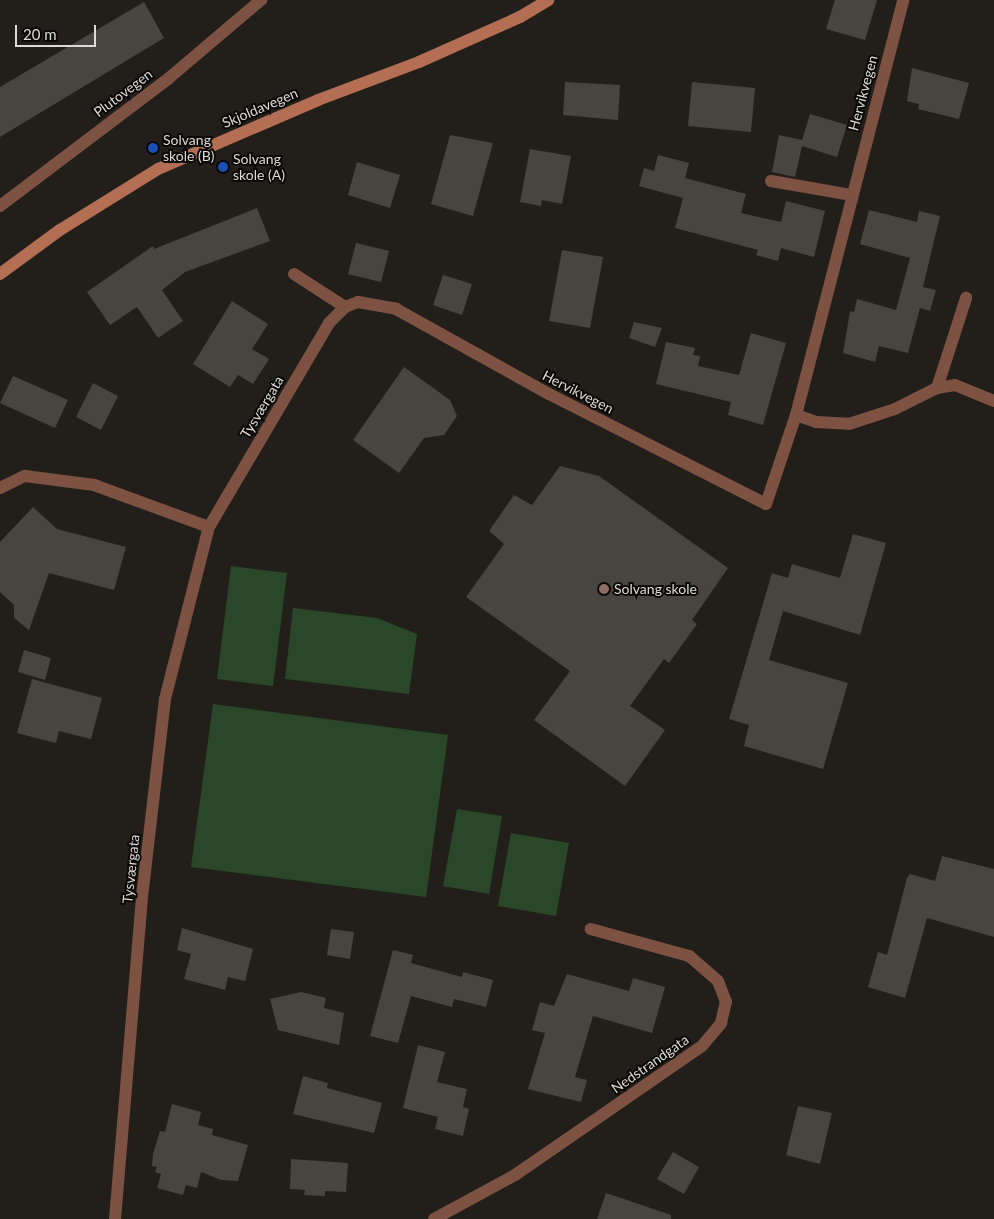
<!DOCTYPE html>
<meta charset="utf-8">
<style>
body{margin:0}
#map{position:relative;width:994px;height:1219px;overflow:hidden;background:#221f1a;font-family:Lato,sans-serif}
div>[style]{position:absolute}
[style*='--x']{left:calc(var(--x)*1px);top:calc(var(--y)*1px);width:calc(var(--w)*1px);rotate:calc(var(--a)*1deg)}
.green>*{inset:0;background:#2a4829}
.building>*{inset:0;background:#48443f}
.minor>*{height:12px;margin:-6px;padding:0 6px;transform-origin:6px;border-radius:6px;background:#7e5242}
.secondary>*{height:12px;margin:-6px;padding:0 6px;transform-origin:6px;border-radius:6px;background:#b46e54}
.dots>*{width:14px;height:14px;translate:-50% -50%;box-sizing:border-box;border:2px solid #0a0907;border-radius:50%}
span{translate:-50% -50%;white-space:nowrap;text-align:center;line-height:1.15;-webkit-text-stroke:4px #0a0907;paint-order:stroke}
.street-label{font-size:14px;color:#dddbd7}
.poi-label{font-size:14px;color:#dddbd7}
.left{translate:0 -50%;text-align:left}
.scale{position:absolute;left:15px;top:25px;width:81px;height:22px;box-sizing:border-box;border:2px solid #dddbd7;border-top:0;padding-left:6px;font-size:15px;line-height:18px;white-space:nowrap;color:#dddbd7;-webkit-text-stroke:4px #0a0907;paint-order:stroke}
</style>
<div id="map">
<div class="green">
<div style="clip-path:polygon(231px 566px,287px 573px,273px 686px,217px 679px)"></div>
<div style="clip-path:polygon(293px 608px,377px 618px,417px 634px,409px 694px,285px 679px)"></div>
<div style="clip-path:polygon(213px 704px,448px 735px,426px 897px,191px 867px)"></div>
<div style="clip-path:polygon(457px 809px,502px 816px,489px 894px,443px 886px)"></div>
<div style="clip-path:polygon(511px 833px,569px 843px,556px 916px,498px 906px)"></div>
</div>
<div class="building">
<div style="clip-path:polygon(835px 0,877px 0,865px 40px,826px 29px)"></div>
<div style="clip-path:polygon(144px 2px,164px 38px,0 137px,0 87px)"></div>
<div style="clip-path:polygon(912px 68px,969px 83px,959px 119px,918px 109px,919px 104px,907px 101px)"></div>
<div style="clip-path:polygon(565px 82px,620px 85px,618px 120px,563px 115px)"></div>
<div style="clip-path:polygon(692px 82px,755px 88px,751px 132px,688px 126px)"></div>
<div style="clip-path:polygon(810px 114px,847px 125px,837px 157px,802px 146px,795px 177px,772px 172px,779px 135px,802px 140px)"></div>
<div style="clip-path:polygon(450px 135px,493px 143px,473px 216px,431px 204px)"></div>
<div style="clip-path:polygon(530px 149px,571px 156px,562px 204px,542px 200px,541px 206px,520px 202px)"></div>
<div style="clip-path:polygon(658px 155px,689px 163px,685px 178px,746px 194px,741px 213px,781px 222px,786px 201px,825px 211px,814px 257px,781px 248px,778px 261px,756px 255px,758px 250px,675px 228px,683px 198px,639px 186px,644px 168px,654px 171px)"></div>
<div style="clip-path:polygon(357px 162px,400px 175px,390px 208px,348px 195px)"></div>
<div style="clip-path:polygon(257px 208px,270px 241px,185px 272px,162px 290px,183px 321px,158px 338px,137px 307px,110px 325px,87px 292px,153px 246px,154px 249px)"></div>
<div style="clip-path:polygon(869px 210px,917px 222px,919px 211px,940px 216px,923px 287px,936px 290px,930px 311px,920px 308px,908px 353px,879px 346px,875px 362px,843px 353px,850px 311px,854px 312px,857px 299px,896px 310px,910px 258px,860px 244px)"></div>
<div style="clip-path:polygon(356px 243px,389px 251px,381px 282px,348px 274px)"></div>
<div style="clip-path:polygon(562px 250px,603px 257px,590px 328px,549px 321px)"></div>
<div style="clip-path:polygon(443px 275px,472px 284px,462px 315px,433px 305px)"></div>
<div style="clip-path:polygon(232px 301px,268px 324px,252px 349px,269px 359px,253px 384px,238px 375px,230px 387px,193px 364px)"></div>
<div style="clip-path:polygon(634px 322px,662px 328px,655px 347px,629px 338px)"></div>
<div style="clip-path:polygon(751px 333px,786px 343px,763px 425px,728px 415px,731px 402px,656px 384px,666px 342px,695px 348px,693px 355px,700px 356px,698px 366px,739px 375px)"></div>
<div style="clip-path:polygon(404px 367px,450px 400px,457px 416px,444px 435px,424px 438px,399px 473px,353px 440px)"></div>
<div style="clip-path:polygon(13px 376px,68px 400px,55px 428px,0 403px)"></div>
<div style="clip-path:polygon(93px 383px,118px 396px,101px 430px,76px 417px)"></div>
<div style="clip-path:polygon(560px 466px,599px 476px,728px 568px,692px 620px,697px 624px,669px 663px,664px 659px,630px 706px,665px 730px,625px 786px,534px 720px,570px 671px,466px 597px,504px 544px,489px 531px,514px 495px,532px 505px)"></div>
<div style="clip-path:polygon(33px 507px,57px 529px,126px 547px,114px 590px,49px 573px,29px 630px,14px 618px,14px 605px,0 592px,0 542px)"></div>
<div style="clip-path:polygon(853px 534px,886px 543px,860px 635px,783px 611px,769px 660px,848px 683px,823px 769px,744px 746px,749px 725px,729px 719px,772px 573px,788px 578px,792px 564px,840px 578px)"></div>
<div style="clip-path:polygon(24px 650px,51px 658px,45px 680px,18px 672px)"></div>
<div style="clip-path:polygon(32px 679px,102px 698px,91px 739px,59px 731px,56px 743px,17px 733px)"></div>
<div style="clip-path:polygon(942px 856px,994px 869px,994px 937px,927px 918px,905px 998px,868px 987px,878px 952px,887px 955px,907px 878px,910px 874px,935px 881px)"></div>
<div style="clip-path:polygon(182px 928px,253px 949px,245px 981px,228px 977px,225px 990px,184px 979px,191px 954px,177px 950px)"></div>
<div style="clip-path:polygon(331px 929px,354px 932px,350px 959px,327px 955px)"></div>
<div style="clip-path:polygon(393px 950px,413px 955px,411px 963px,462px 977px,463px 972px,493px 980px,486px 1007px,454px 999px,452px 1007px,411px 996px,398px 1043px,370px 1036px)"></div>
<div style="clip-path:polygon(567px 974px,629px 991px,633px 978px,665px 987px,652px 1033px,593px 1016px,575px 1077px,587px 1080px,581px 1102px,528px 1089px,545px 1033px,532px 1030px,540px 1002px,554px 1006px)"></div>
<div style="clip-path:polygon(301px 992px,326px 998px,324px 1008px,344px 1013px,339px 1045px,278px 1030px,270px 999px)"></div>
<div style="clip-path:polygon(418px 1045px,445px 1052px,437px 1082px,467px 1089px,463px 1107px,469px 1109px,463px 1136px,435px 1129px,438px 1117px,403px 1108px)"></div>
<div style="clip-path:polygon(303px 1076px,328px 1083px,327px 1088px,382px 1103px,374px 1133px,293px 1114px)"></div>
<div style="clip-path:polygon(172px 1104px,201px 1112px,198px 1125px,213px 1129px,212px 1135px,248px 1145px,238px 1181px,221px 1180px,201px 1172px,197px 1188px,186px 1185px,183px 1195px,157px 1188px,161px 1174px,155px 1172px,157px 1167px,152px 1166px,153px 1154px,160px 1131px,165px 1132px)"></div>
<div style="clip-path:polygon(798px 1106px,832px 1113px,820px 1164px,786px 1155px)"></div>
<div style="clip-path:polygon(673px 1152px,699px 1167px,684px 1194px,657px 1179px)"></div>
<div style="clip-path:polygon(291px 1159px,348px 1163px,346px 1192px,325px 1191px,325px 1196px,304px 1195px,305px 1190px,290px 1189px)"></div>
<div style="clip-path:polygon(606px 1193px,671px 1215px,671px 1219px,597px 1219px)"></div>
</div>
<div class="minor">
<div style="--x:771;--y:181;--w:81;--a:9.9"></div>
<div style="--x:0;--y:206;--w:212;--a:-37.1"></div>
<div style="--x:169;--y:78;--w:121;--a:-40.3"></div>
<div style="--x:294;--y:274;--w:61;--a:32.9"></div>
<div style="--x:937;--y:388;--w:95;--a:-72.1"></div>
<div style="--x:796;--y:415;--w:21;--a:19"></div>
<div style="--x:816;--y:422;--w:33;--a:3"></div>
<div style="--x:849;--y:424;--w:48;--a:-18.1"></div>
<div style="--x:895;--y:409;--w:47;--a:-26.6"></div>
<div style="--x:937;--y:388;--w:18;--a:-9"></div>
<div style="--x:955;--y:385;--w:42;--a:22.3"></div>
<div style="--x:0;--y:488;--w:28;--a:-26"></div>
<div style="--x:25;--y:476;--w:70;--a:7.4"></div>
<div style="--x:94;--y:485;--w:122;--a:20.1"></div>
<div style="--x:115;--y:1219;--w:331;--a:-85.2"></div>
<div style="--x:143;--y:889;--w:191;--a:-83.4"></div>
<div style="--x:165;--y:699;--w:178;--a:-75.7"></div>
<div style="--x:209;--y:527;--w:237;--a:-59.5"></div>
<div style="--x:329;--y:323;--w:23;--a:-45"></div>
<div style="--x:345;--y:307;--w:14;--a:-21"></div>
<div style="--x:358;--y:302;--w:39;--a:10"></div>
<div style="--x:396;--y:309;--w:175;--a:29.1"></div>
<div style="--x:549;--y:394;--w:243;--a:26.9"></div>
<div style="--x:766;--y:504;--w:94;--a:-71.4"></div>
<div style="--x:796;--y:415;--w:429;--a:-75.5"></div>
<div style="--x:434;--y:1219;--w:92;--a:-28.5"></div>
<div style="--x:515;--y:1175;--w:227;--a:-34.6"></div>
<div style="--x:702;--y:1046;--w:30;--a:-50"></div>
<div style="--x:721;--y:1023;--w:22;--a:-77"></div>
<div style="--x:726;--y:1002;--w:22;--a:-111"></div>
<div style="--x:718;--y:981;--w:38;--a:-139"></div>
<div style="--x:689;--y:956;--w:102;--a:-164.6"></div>
</div>
<div class="secondary">
<div style="--x:0;--y:274;--w:74;--a:-36.3"></div>
<div style="--x:60;--y:230;--w:115;--a:-31.9"></div>
<div style="--x:158;--y:169;--w:174;--a:-23.3"></div>
<div style="--x:318;--y:100;--w:108;--a:-20.6"></div>
<div style="--x:419;--y:62;--w:111;--a:-24"></div>
<div style="--x:520;--y:17;--w:33;--a:-31"></div>
</div>
<div class="dots">
<div style="left:153px;top:148px;background:#1a4fb4"></div>
<div style="left:223px;top:167px;background:#1a4fb4"></div>
<div style="left:604px;top:589px;background:#8d6e63"></div>
</div>
<div class="street-label">
<span style="left:123px;top:93px;rotate:-37deg">Plutovegen</span>
<span style="left:863px;top:93px;rotate:-75deg">Hervikvegen</span>
<span style="left:260px;top:108px;rotate:-23deg">Skjoldavegen</span>
<span style="left:578px;top:392px;rotate:27deg">Hervikvegen</span>
<span style="left:262px;top:407px;rotate:-59deg">Tysværgata</span>
<span style="left:131px;top:869px;rotate:-84deg">Tysværgata</span>
<span style="left:650px;top:1064px;rotate:-35deg">Nedstrandgata</span>
</div>
<div class="poi-label">
<span class="left" style="left:163px;top:148px">Solvang<br>skole (B)</span>
<span class="left" style="left:233px;top:167px">Solvang<br>skole (A)</span>
<span class="left" style="left:614px;top:589px">Solvang skole</span>
</div>
<div class="scale">20 m</div>
</div>
